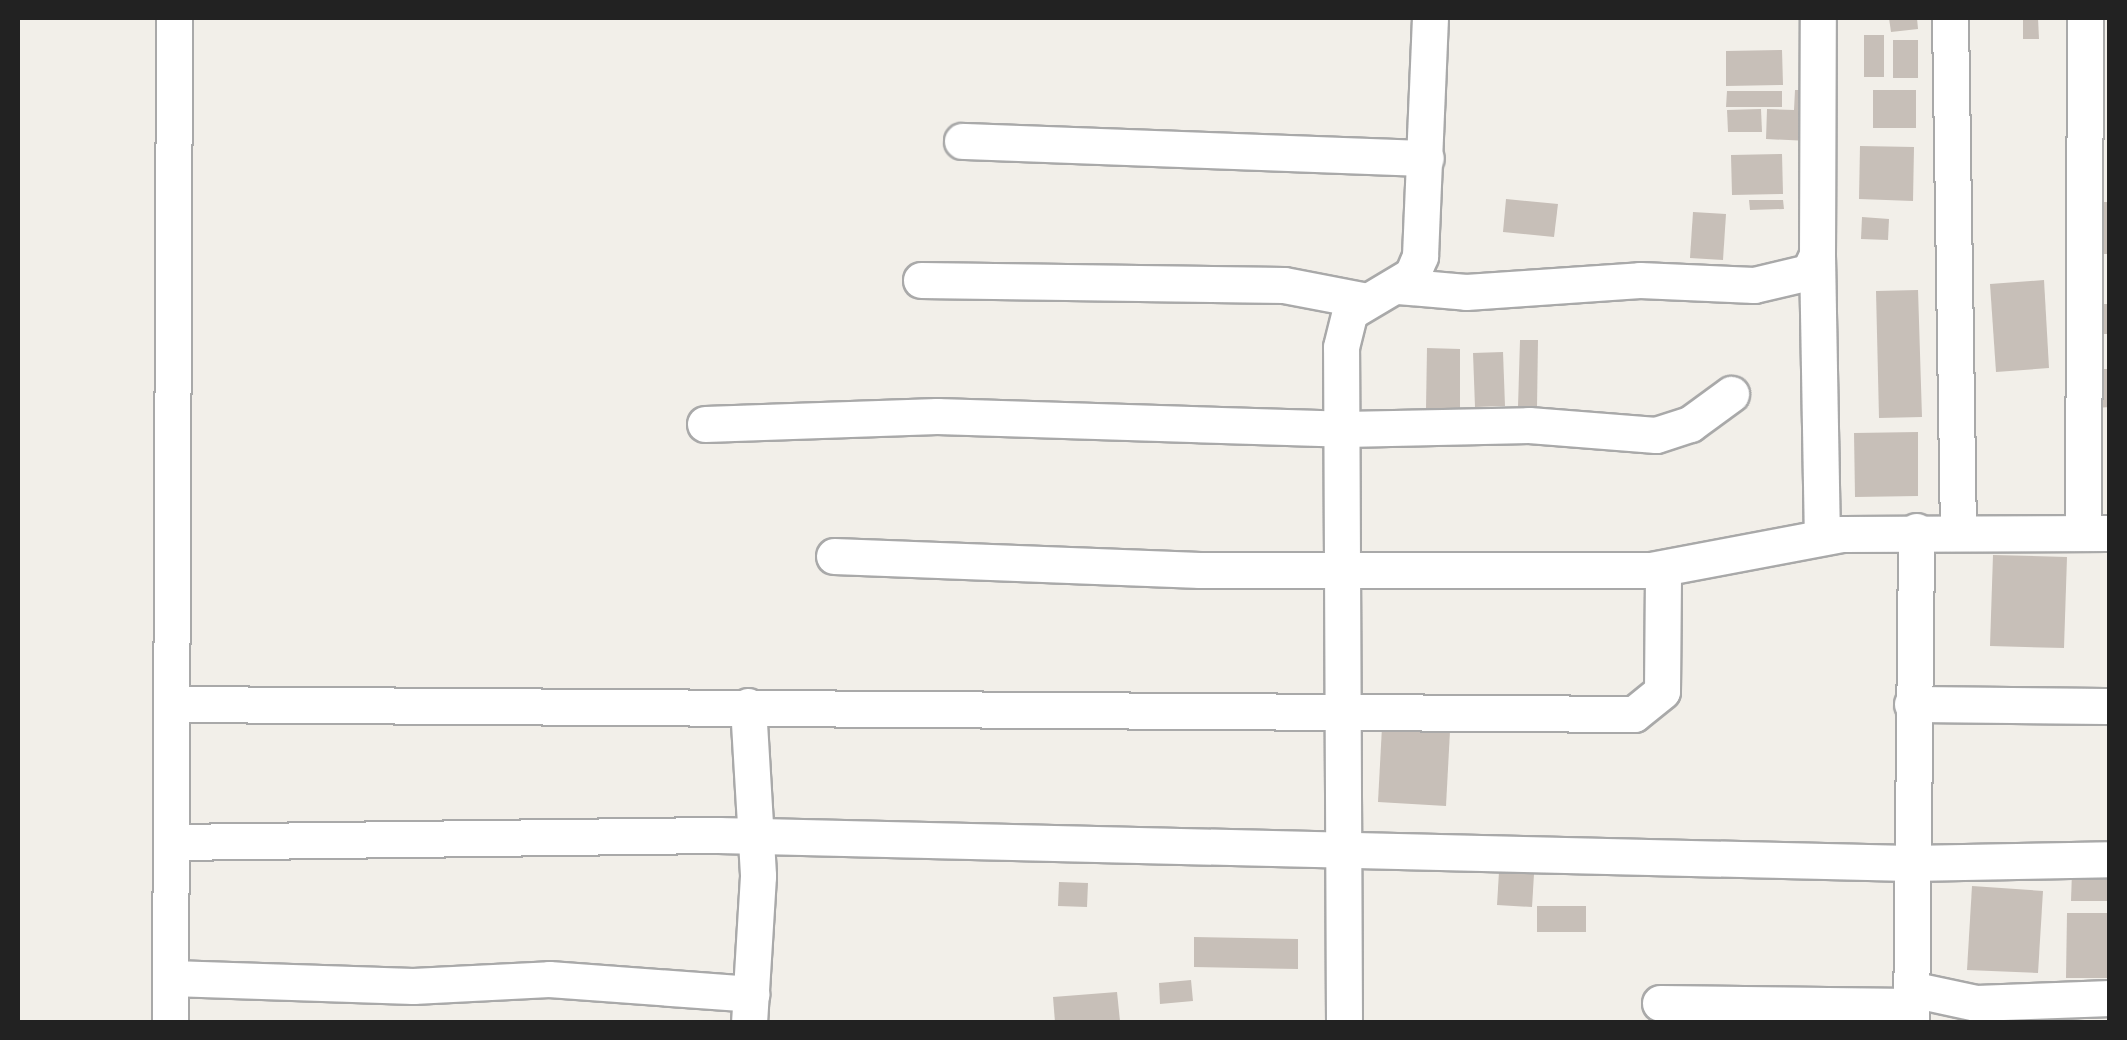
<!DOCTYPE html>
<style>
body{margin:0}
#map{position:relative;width:2127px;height:1040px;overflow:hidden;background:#f2efe9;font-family:Commissioner,sans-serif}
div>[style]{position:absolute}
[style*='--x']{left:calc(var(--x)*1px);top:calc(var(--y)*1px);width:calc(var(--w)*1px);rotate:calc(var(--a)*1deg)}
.building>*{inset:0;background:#c7bfb8}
.roads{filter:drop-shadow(2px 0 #a9a9a9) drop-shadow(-2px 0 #a9a9a9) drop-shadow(0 2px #a9a9a9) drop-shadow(0 -2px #a9a9a9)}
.street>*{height:35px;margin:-17.5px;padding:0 17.5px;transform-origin:17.5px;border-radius:17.5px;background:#fff}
span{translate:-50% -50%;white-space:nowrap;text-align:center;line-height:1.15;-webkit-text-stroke:8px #fff;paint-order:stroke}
.frame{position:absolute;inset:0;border:20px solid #222;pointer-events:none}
</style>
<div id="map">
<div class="building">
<div style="clip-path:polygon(1889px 18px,1917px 18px,1918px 29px,1891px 32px)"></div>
<div style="clip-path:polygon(2023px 18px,2038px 18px,2039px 39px,2023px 39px)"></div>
<div style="clip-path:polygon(1864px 35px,1884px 35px,1884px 77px,1864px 77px)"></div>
<div style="clip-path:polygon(1893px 40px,1918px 40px,1918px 78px,1893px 78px)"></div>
<div style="clip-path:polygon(1782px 50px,1783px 85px,1726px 86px,1726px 51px)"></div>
<div style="clip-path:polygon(1795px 90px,1811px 90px,1809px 141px,1766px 139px,1767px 109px,1794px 110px)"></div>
<div style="clip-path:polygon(1873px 90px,1916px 90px,1916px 128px,1873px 128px)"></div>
<div style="clip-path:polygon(1727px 91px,1782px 91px,1782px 107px,1726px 107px)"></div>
<div style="clip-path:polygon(1761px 109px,1762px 132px,1728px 132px,1727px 110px)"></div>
<div style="clip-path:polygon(1860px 146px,1914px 147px,1913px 201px,1859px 199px)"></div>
<div style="clip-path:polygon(1782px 154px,1783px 194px,1732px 195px,1731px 155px)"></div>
<div style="clip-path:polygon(1506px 199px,1558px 204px,1554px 237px,1503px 232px)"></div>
<div style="clip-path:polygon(1749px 200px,1783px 200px,1784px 209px,1750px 210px)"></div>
<div style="clip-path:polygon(2103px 202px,2110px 202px,2110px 254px,2101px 254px)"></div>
<div style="clip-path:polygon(1693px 212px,1726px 214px,1723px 260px,1690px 258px)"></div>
<div style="clip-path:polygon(1862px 217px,1889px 219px,1888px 240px,1861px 239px)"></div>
<div style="clip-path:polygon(2044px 280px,2049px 368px,1996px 372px,1990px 284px)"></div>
<div style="clip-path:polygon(1918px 290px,1922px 417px,1879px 418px,1876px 291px)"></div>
<div style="clip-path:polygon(2090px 304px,2110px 304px,2110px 334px,2090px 334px)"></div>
<div style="clip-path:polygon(1520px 340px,1538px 340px,1537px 407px,1518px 407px)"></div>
<div style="clip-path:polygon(1427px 348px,1460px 349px,1460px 410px,1426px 409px)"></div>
<div style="clip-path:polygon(1503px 352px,1505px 406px,1475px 407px,1473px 353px)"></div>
<div style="clip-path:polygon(2096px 369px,2110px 369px,2110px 407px,2096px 408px)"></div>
<div style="clip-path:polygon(1918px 432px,1918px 496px,1855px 497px,1854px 433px)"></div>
<div style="clip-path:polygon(1993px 555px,2067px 557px,2064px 648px,1990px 646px)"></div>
<div style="clip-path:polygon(1382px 727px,1450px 731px,1446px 806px,1378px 802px)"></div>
<div style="clip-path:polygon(1499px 872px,1534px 874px,1532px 907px,1497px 905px)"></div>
<div style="clip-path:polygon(2072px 872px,2110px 872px,2110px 901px,2071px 901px)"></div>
<div style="clip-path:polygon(1059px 882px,1088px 883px,1087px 907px,1058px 906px)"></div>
<div style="clip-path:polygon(1972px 886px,2043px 891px,2038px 973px,1967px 970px)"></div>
<div style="clip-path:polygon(1537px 906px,1586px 906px,1586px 932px,1537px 932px)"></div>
<div style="clip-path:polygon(2067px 913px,2110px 913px,2110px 978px,2066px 978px)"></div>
<div style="clip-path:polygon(1194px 937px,1298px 939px,1298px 969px,1194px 967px)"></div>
<div style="clip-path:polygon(1191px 980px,1193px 1001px,1160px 1004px,1159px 983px)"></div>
<div style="clip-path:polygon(1117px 992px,1120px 1021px,1055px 1022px,1053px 997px)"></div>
</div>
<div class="roads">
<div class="street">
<div style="--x:1950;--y:18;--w:514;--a:89.11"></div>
<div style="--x:962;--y:141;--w:464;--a:2.1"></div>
<div style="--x:1817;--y:255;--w:282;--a:89"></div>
<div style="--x:921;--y:280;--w:363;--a:0.8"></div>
<div style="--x:1284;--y:285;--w:79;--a:10.9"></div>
<div style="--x:1398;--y:286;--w:68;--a:5"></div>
<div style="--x:1466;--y:292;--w:174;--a:-3.9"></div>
<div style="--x:1640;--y:280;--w:114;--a:2.5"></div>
<div style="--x:1754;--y:285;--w:57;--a:-13.3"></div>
<div style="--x:1809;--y:272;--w:19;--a:-65"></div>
<div style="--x:1817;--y:255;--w:237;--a:-89.8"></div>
<div style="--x:705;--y:424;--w:232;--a:-2"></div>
<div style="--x:937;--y:416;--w:407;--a:1.8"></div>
<div style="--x:1344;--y:429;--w:185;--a:-1.2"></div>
<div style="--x:1529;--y:425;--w:127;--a:4.5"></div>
<div style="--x:1656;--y:435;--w:36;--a:-18"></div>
<div style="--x:1690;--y:424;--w:51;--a:-36.2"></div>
<div style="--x:2083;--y:533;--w:515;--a:-89.78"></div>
<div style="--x:834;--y:556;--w:366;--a:2.2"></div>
<div style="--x:1200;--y:570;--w:451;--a:0"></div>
<div style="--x:1651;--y:570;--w:194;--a:-10.7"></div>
<div style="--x:1842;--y:534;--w:268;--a:-0.2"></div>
<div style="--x:173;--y:704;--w:1461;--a:0.39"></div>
<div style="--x:1634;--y:714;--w:36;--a:-39"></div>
<div style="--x:1662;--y:691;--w:121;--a:-89.5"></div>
<div style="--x:1912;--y:704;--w:198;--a:0.6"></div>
<div style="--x:748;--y:706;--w:170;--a:86.6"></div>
<div style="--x:758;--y:876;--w:146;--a:93.5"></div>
<div style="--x:173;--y:842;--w:545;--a:-0.74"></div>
<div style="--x:718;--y:835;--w:1192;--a:1.35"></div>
<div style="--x:1910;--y:863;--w:200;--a:-1.1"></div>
<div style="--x:171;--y:978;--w:242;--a:1.9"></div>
<div style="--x:413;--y:986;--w:136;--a:-2.9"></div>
<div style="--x:549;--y:979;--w:203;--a:4.2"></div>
<div style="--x:1911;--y:989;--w:66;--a:12.2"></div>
<div style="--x:1976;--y:1003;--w:134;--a:-2.1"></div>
<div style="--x:1660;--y:1003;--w:251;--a:0.7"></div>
<div style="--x:170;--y:1022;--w:1004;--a:-89.77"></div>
<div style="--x:1344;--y:1022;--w:675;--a:-90.25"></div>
<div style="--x:1341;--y:347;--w:36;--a:-76"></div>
<div style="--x:1350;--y:312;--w:72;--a:-30.8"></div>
<div style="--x:1412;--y:275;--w:21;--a:-67"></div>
<div style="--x:1420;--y:256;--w:238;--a:-87.6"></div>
<div style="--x:1911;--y:1022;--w:491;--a:-89.4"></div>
</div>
</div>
<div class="frame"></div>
</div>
